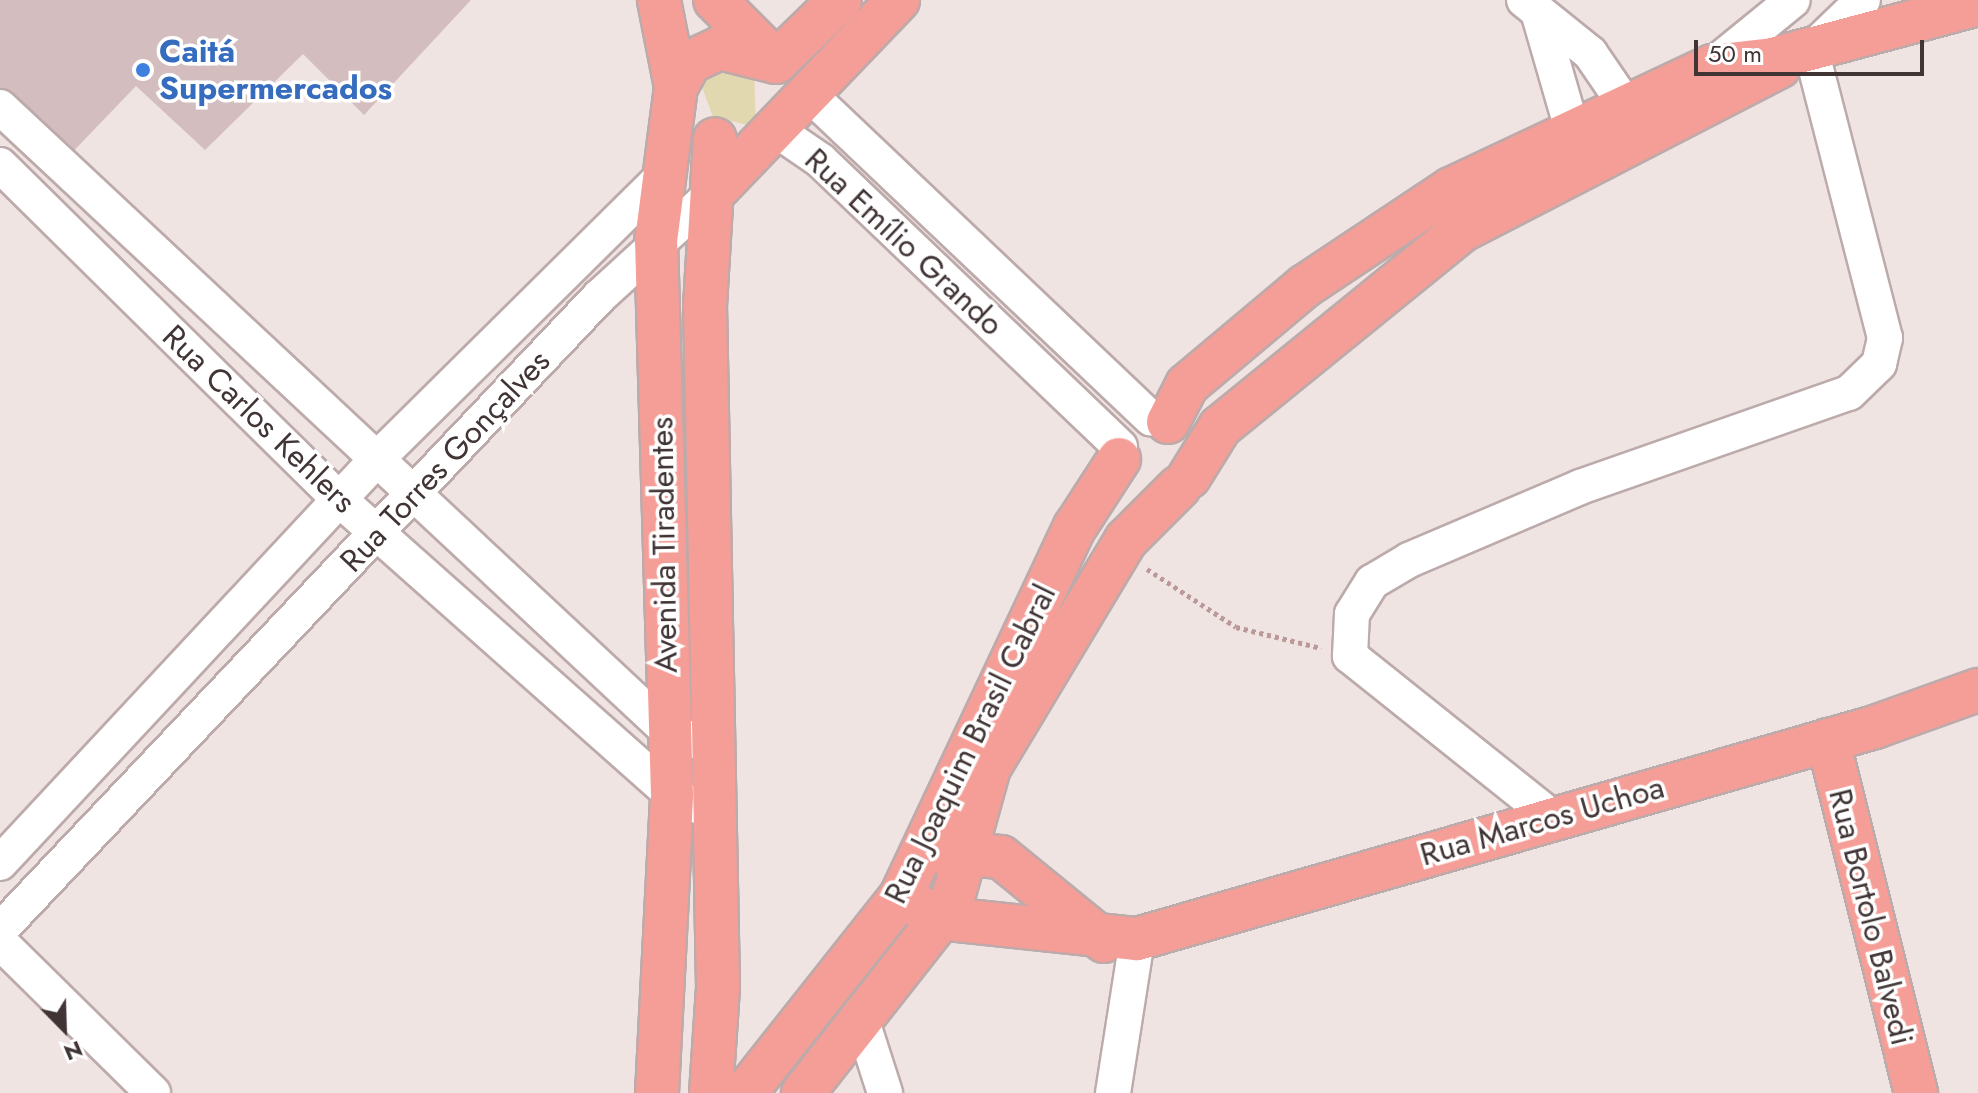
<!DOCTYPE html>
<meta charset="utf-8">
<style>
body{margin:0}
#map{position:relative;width:1978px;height:1093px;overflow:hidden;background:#f0e4e3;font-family:Jost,sans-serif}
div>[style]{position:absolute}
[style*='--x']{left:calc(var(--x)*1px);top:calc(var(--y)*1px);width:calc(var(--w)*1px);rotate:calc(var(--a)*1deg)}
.green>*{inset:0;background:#e2d8af}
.building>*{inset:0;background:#d4bdbe}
.path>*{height:5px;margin-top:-2.5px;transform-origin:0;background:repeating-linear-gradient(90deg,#b99 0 4px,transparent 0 8px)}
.roads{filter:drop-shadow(2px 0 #bdaaaa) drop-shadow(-2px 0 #bdaaaa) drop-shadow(0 2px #bdaaaa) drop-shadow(0 -2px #bdaaaa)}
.minor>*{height:34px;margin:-17px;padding:0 17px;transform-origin:17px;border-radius:17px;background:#fff}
.major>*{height:42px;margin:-21px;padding:0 21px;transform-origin:21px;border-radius:21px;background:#f59e97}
.dots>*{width:22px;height:22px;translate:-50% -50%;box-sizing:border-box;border:4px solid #fff;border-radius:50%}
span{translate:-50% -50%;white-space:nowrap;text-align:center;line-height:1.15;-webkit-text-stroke:7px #fff;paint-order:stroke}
.shop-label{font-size:32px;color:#366cbe;font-weight:700}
.left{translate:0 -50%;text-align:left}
.street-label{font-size:32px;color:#413435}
.north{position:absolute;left:24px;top:989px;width:80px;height:80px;-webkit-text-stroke:6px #fff;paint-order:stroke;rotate:157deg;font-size:22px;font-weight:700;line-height:32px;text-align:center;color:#413435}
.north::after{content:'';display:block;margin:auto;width:28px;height:36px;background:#413435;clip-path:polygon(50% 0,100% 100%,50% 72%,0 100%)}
.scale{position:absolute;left:1694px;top:40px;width:230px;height:36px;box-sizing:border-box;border:4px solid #413435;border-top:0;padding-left:10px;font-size:24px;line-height:28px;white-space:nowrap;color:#413435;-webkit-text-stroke:6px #fff;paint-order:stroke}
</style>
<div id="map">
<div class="green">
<div style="clip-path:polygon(754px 70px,756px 127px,713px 117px,696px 71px)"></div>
</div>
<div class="building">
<div style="clip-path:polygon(0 0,471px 0,364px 115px,303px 54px,205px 150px,136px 86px,63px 162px,0 101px)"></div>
</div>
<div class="path">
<div style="--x:1147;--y:569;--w:106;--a:33.1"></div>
<div style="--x:1236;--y:627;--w:88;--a:13.9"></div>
</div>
<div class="roads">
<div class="minor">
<div style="--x:1524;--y:0;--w:85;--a:38.8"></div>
<div style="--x:1590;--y:53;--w:88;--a:55.6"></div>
<div style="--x:1539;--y:15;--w:119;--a:73.9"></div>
<div style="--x:1712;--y:66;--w:104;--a:-39.2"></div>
<div style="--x:810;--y:95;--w:470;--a:43.5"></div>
<div style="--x:0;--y:107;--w:913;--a:43.05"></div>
<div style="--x:667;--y:730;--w:47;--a:21.1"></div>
<div style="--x:779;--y:132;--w:50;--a:34.3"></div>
<div style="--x:820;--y:160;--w:415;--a:43.7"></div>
<div style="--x:0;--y:165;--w:477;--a:44.6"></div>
<div style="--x:340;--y:500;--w:444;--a:41.6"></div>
<div style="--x:672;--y:795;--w:43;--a:23"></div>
<div style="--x:1553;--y:818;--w:260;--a:-141.4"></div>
<div style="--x:1350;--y:656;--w:42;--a:-87.3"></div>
<div style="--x:1352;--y:614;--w:38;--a:-58"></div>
<div style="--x:1372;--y:582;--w:43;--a:-30.7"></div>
<div style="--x:1409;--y:560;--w:186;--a:-23.1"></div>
<div style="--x:1580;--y:487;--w:285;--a:-19.3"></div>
<div style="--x:1849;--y:393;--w:42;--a:-44"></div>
<div style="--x:1879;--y:364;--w:27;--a:-77"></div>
<div style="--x:1885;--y:338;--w:297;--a:-104.4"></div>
<div style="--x:1811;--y:50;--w:72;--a:-43.9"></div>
<div style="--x:0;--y:863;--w:553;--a:-46.98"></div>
<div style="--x:377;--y:459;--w:398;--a:-44.7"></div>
<div style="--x:0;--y:930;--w:871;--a:-46.58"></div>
<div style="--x:599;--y:297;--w:156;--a:-42.4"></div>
<div style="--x:0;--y:942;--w:215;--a:44.6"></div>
<div style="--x:860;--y:1015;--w:82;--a:72.2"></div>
<div style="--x:1113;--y:1093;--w:156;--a:-81.1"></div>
</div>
<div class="major">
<div style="--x:715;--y:0;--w:85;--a:45"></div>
<div style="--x:676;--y:87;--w:29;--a:-61"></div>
<div style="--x:690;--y:62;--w:33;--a:-25"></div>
<div style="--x:720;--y:48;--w:58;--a:14"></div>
<div style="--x:776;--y:62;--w:89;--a:-44.1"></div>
<div style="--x:714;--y:192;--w:266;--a:-46.2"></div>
<div style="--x:1168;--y:422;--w:42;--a:-62.8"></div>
<div style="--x:1187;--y:385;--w:154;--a:-40"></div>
<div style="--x:1305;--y:286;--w:175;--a:-33.6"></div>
<div style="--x:1451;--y:189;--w:289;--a:-25.2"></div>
<div style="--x:1712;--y:66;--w:61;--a:-6.5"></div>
<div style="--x:1773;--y:59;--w:212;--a:-15"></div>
<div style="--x:1189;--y:477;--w:59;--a:-58.2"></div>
<div style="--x:1220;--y:427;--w:311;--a:-39.1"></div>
<div style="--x:1461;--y:231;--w:358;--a:-27.3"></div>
<div style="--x:1828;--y:740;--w:364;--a:76"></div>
<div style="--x:940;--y:852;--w:61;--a:4.7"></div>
<div style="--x:1001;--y:857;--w:133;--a:39.2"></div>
<div style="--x:901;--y:896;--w:44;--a:30.1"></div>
<div style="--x:939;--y:918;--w:199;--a:6.1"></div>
<div style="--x:1137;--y:939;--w:768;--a:-16.03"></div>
<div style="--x:1875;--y:727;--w:109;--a:-19.8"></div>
<div style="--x:657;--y:1093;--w:298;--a:-87.1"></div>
<div style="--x:672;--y:795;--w:554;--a:-91.65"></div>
<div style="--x:656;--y:241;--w:155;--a:-82.6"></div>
<div style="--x:676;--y:87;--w:89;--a:-101.1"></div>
<div style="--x:711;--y:1093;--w:106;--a:-86.2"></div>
<div style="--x:718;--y:987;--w:681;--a:-91.09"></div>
<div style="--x:705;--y:306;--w:167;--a:-86.6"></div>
<div style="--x:745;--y:1093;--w:251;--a:-51.6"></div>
<div style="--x:901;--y:896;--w:408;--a:-64.8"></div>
<div style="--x:1075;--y:527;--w:81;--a:-57.1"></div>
<div style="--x:803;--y:1093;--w:239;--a:-51.8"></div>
<div style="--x:951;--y:905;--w:142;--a:-74.5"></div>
<div style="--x:989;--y:768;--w:266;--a:-59"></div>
<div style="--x:1126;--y:540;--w:75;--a:-45"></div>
</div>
</div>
<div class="dots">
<div style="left:143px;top:70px;background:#3f7fe0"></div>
</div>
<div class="shop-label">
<span class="left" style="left:159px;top:70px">Caitá<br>Supermercados</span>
</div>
<div class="street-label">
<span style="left:904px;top:242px;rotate:43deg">Rua Emílio Grando</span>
<span style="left:259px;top:419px;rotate:44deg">Rua Carlos Kehlers</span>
<span style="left:445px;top:461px;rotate:-47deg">Rua Torres Gonçalves</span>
<span style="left:664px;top:545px;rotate:-91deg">Avenida Tiradentes</span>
<span style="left:970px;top:744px;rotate:-64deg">Rua Joaquim Brasil Cabral</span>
<span style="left:1542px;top:821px;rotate:-16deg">Rua Marcos Uchoa</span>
<span style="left:1871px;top:917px;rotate:76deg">Rua Bortolo Balvedi</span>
</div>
<div class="north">N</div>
<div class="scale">50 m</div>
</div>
